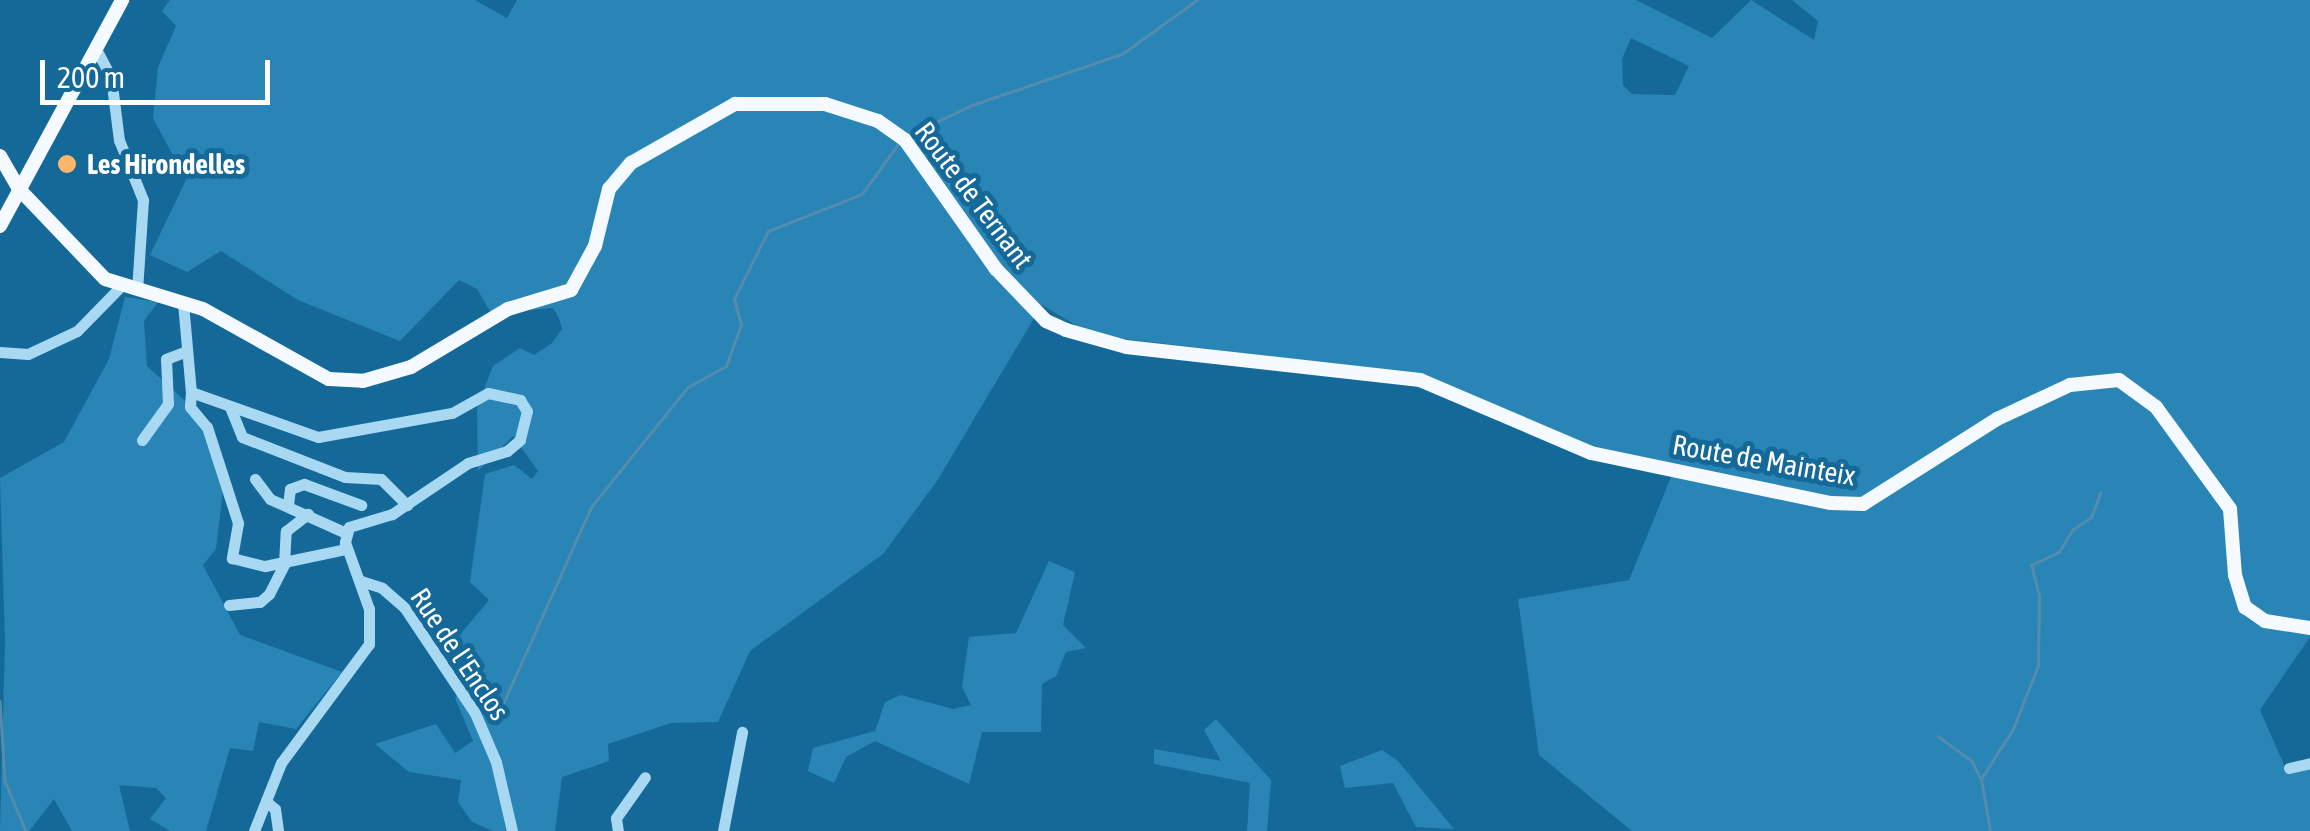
<!DOCTYPE html>
<style>
body{margin:0}
#map{position:relative;width:2310px;height:831px;overflow:hidden;background:#156999;font-family:"Asap Condensed",sans-serif}
div>[style]{position:absolute}
[style*='--x']{left:calc(var(--x)*1px);top:calc(var(--y)*1px);width:calc(var(--w)*1px);rotate:calc(var(--a)*1deg)}
.green>*{inset:0;background:#2985b6}
.stream>*{height:2.5px;margin:-1.25px;padding:0 1.25px;transform-origin:1.25px;border-radius:1.25px;background:#538cac}
.minor>*{height:11px;margin:-5.5px;padding:0 5.5px;transform-origin:5.5px;border-radius:5.5px;background:#a9d9f2}
.major>*{height:14px;margin:-7px;padding:0 7px;transform-origin:7px;border-radius:7px;background:#f4faff}
.dots>*{width:28px;height:28px;translate:-50% -50%;box-sizing:border-box;border:5px solid #156999;border-radius:50%}
span{translate:-50% -50%;white-space:nowrap;text-align:center;line-height:1.15;-webkit-text-stroke:10px #156999;paint-order:stroke}
.poi-label{font-size:28px;color:#fff;font-weight:700}
.left{translate:0 -50%;text-align:left}
.street-label{font-size:28px;color:#fff}
.scale{position:absolute;left:40px;top:60px;width:230px;height:45px;box-sizing:border-box;border:5px solid #fff;border-top:0;padding-left:12px;font-size:30px;line-height:35px;white-space:nowrap;color:#fff;-webkit-text-stroke:8px #156999;paint-order:stroke}
</style>
<div id="map">
<div class="green">
<div style="clip-path:polygon(evenodd,170px 0,475px 0,507px 18px,517px 0,1636px 0,1712px 38px,1751px 0,1814px 40px,1818px 21px,1792px 0,2310px 0,2310px 637px,2260px 710px,2288px 774px,2310px 768px,2310px 831px,1632px 831px,1539px 755px,1518px 599px,1629px 580px,1676px 465px,1600px 449px,1369px 368px,1092px 335px,1042px 305px,937px 481px,883px 554px,750px 651px,718px 722px,671px 723px,608px 744px,609px 761px,562px 777px,555px 831px,493px 831px,472px 822px,458px 802px,461px 780px,409px 772px,375px 744px,436px 724px,455px 753px,473px 741px,455px 698px,479px 668px,453px 643px,489px 600px,470px 582px,485px 474px,514px 465px,532px 479px,538px 471px,513px 436px,478px 471px,477px 408px,493px 366px,520px 348px,534px 355px,552px 343px,562px 329px,559px 318px,553px 308px,491px 313px,477px 289px,459px 280px,400px 341px,298px 300px,221px 251px,187px 272px,150px 255px,186px 180px,153px 118px,158px 67px,176px 26px,162px 11px,170px 0,1631px 38px,1689px 66px,1675px 95px,1632px 94px,1623px 85px,1622px 59px,1631px 38px)"></div>
<div style="clip-path:polygon(125px 297px,158px 302px,144px 321px,147px 366px,208px 422px,224px 481px,216px 549px,203px 565px,240px 635px,342px 672px,296px 729px,259px 722px,253px 751px,230px 748px,206px 831px,170px 831px,150px 819px,166px 798px,156px 788px,119px 785px,130px 831px,72px 831px,54px 799px,29px 831px,0 831px,5px 641px,0 478px,64px 442px,109px 359px)"></div>
<div style="clip-path:polygon(1049px 561px,1075px 572px,1063px 625px,1086px 648px,1066px 652px,1056px 676px,1042px 684px,1041px 732px,982px 732px,969px 784px,875px 741px,846px 757px,834px 783px,808px 771px,813px 748px,875px 731px,885px 702px,901px 695px,953px 709px,971px 705px,962px 687px,969px 637px,1016px 633px)"></div>
<div style="clip-path:polygon(1216px 719px,1271px 780px,1267px 831px,1247px 831px,1250px 783px,1154px 764px,1154px 749px,1221px 761px,1204px 730px)"></div>
<div style="clip-path:polygon(1382px 750px,1398px 761px,1454px 829px,1416px 827px,1393px 783px,1345px 788px,1340px 766px)"></div>
</div>
<div class="stream">
<div style="--x:909;--y:135;--w:70;--a:-25.5"></div>
<div style="--x:972;--y:105;--w:158;--a:-18.8"></div>
<div style="--x:1122;--y:54;--w:92;--a:-35.8"></div>
<div style="--x:0;--y:701;--w:80;--a:86.4"></div>
<div style="--x:5;--y:781;--w:54;--a:67.2"></div>
<div style="--x:494;--y:724;--w:238;--a:-65.9"></div>
<div style="--x:591;--y:507;--w:154;--a:-51.1"></div>
<div style="--x:688;--y:387;--w:43;--a:-28.9"></div>
<div style="--x:726;--y:366;--w:44;--a:-69.9"></div>
<div style="--x:741;--y:325;--w:27;--a:-105"></div>
<div style="--x:734;--y:299;--w:76;--a:-63.4"></div>
<div style="--x:768;--y:231;--w:101;--a:-21.5"></div>
<div style="--x:862;--y:194;--w:62;--a:-54.2"></div>
<div style="--x:1938;--y:736;--w:42;--a:36.3"></div>
<div style="--x:1972;--y:761;--w:20;--a:63"></div>
<div style="--x:1990;--y:831;--w:53;--a:-99.8"></div>
<div style="--x:1981;--y:779;--w:59;--a:-57.4"></div>
<div style="--x:2013;--y:729;--w:68;--a:-68.4"></div>
<div style="--x:2038;--y:666;--w:70;--a:-89.2"></div>
<div style="--x:2039;--y:596;--w:32;--a:-104"></div>
<div style="--x:2031;--y:565;--w:31;--a:-25"></div>
<div style="--x:2059;--y:552;--w:26;--a:-59"></div>
<div style="--x:2072;--y:530;--w:23;--a:-34"></div>
<div style="--x:2091;--y:517;--w:26;--a:-69"></div>
</div>
<div class="minor">
<div style="--x:96;--y:49;--w:32;--a:62"></div>
<div style="--x:111;--y:77;--w:64;--a:82.8"></div>
<div style="--x:119;--y:140;--w:65;--a:68.2"></div>
<div style="--x:143;--y:200;--w:90;--a:93.8"></div>
<div style="--x:183;--y:303;--w:89;--a:84.9"></div>
<div style="--x:191;--y:392;--w:135;--a:19.5"></div>
<div style="--x:318;--y:437;--w:136;--a:-10.2"></div>
<div style="--x:452;--y:413;--w:41;--a:-29.1"></div>
<div style="--x:488;--y:393;--w:33;--a:12"></div>
<div style="--x:520;--y:400;--w:13;--a:58"></div>
<div style="--x:527;--y:411;--w:30;--a:104"></div>
<div style="--x:520;--y:440;--w:17;--a:140"></div>
<div style="--x:507;--y:451;--w:41;--a:162.9"></div>
<div style="--x:468;--y:463;--w:92;--a:146.1"></div>
<div style="--x:392;--y:514;--w:45;--a:163.2"></div>
<div style="--x:349;--y:527;--w:16;--a:105"></div>
<div style="--x:345;--y:542;--w:71;--a:70.3"></div>
<div style="--x:369;--y:609;--w:35;--a:90"></div>
<div style="--x:369;--y:644;--w:148;--a:126.5"></div>
<div style="--x:281;--y:763;--w:73;--a:111.7"></div>
<div style="--x:0;--y:352;--w:28;--a:4"></div>
<div style="--x:28;--y:354;--w:54;--a:-25.1"></div>
<div style="--x:77;--y:331;--w:63;--a:-45.6"></div>
<div style="--x:191;--y:392;--w:15;--a:94"></div>
<div style="--x:190;--y:407;--w:26;--a:50"></div>
<div style="--x:207;--y:427;--w:101;--a:72.1"></div>
<div style="--x:238;--y:523;--w:36;--a:100"></div>
<div style="--x:232;--y:558;--w:34;--a:14"></div>
<div style="--x:265;--y:566;--w:83;--a:-11.9"></div>
<div style="--x:230;--y:407;--w:32;--a:68"></div>
<div style="--x:242;--y:437;--w:110;--a:21.2"></div>
<div style="--x:345;--y:477;--w:36;--a:3"></div>
<div style="--x:381;--y:479;--w:37;--a:45"></div>
<div style="--x:142;--y:440;--w:44;--a:-54.2"></div>
<div style="--x:168;--y:404;--w:45;--a:-92.5"></div>
<div style="--x:166;--y:359;--w:19;--a:-21"></div>
<div style="--x:255;--y:479;--w:25;--a:53"></div>
<div style="--x:270;--y:499;--w:83;--a:24.1"></div>
<div style="--x:288;--y:505;--w:16;--a:-83"></div>
<div style="--x:290;--y:489;--w:15;--a:-20"></div>
<div style="--x:304;--y:484;--w:61;--a:20.2"></div>
<div style="--x:361;--y:581;--w:22;--a:18"></div>
<div style="--x:382;--y:588;--w:29;--a:41"></div>
<div style="--x:404;--y:607;--w:128;--a:56.2"></div>
<div style="--x:475;--y:713;--w:53;--a:66.8"></div>
<div style="--x:496;--y:762;--w:71;--a:76.9"></div>
<div style="--x:229;--y:605;--w:31;--a:-6"></div>
<div style="--x:260;--y:602;--w:12;--a:-42"></div>
<div style="--x:269;--y:594;--w:34;--a:-63"></div>
<div style="--x:284;--y:564;--w:33;--a:-87"></div>
<div style="--x:286;--y:531;--w:28;--a:-38"></div>
<div style="--x:2289;--y:768;--w:22;--a:-13"></div>
<div style="--x:266;--y:801;--w:12;--a:42"></div>
<div style="--x:275;--y:809;--w:22;--a:82"></div>
<div style="--x:618;--y:831;--w:13;--a:-99"></div>
<div style="--x:616;--y:818;--w:50;--a:-54.7"></div>
<div style="--x:723;--y:831;--w:101;--a:-79.1"></div>
</div>
<div class="major">
<div style="--x:0;--y:156;--w:38;--a:60"></div>
<div style="--x:19;--y:189;--w:124;--a:46.3"></div>
<div style="--x:105;--y:279;--w:102;--a:17"></div>
<div style="--x:203;--y:309;--w:144;--a:29.1"></div>
<div style="--x:329;--y:379;--w:34;--a:3"></div>
<div style="--x:363;--y:381;--w:50;--a:-16.3"></div>
<div style="--x:411;--y:367;--w:113;--a:-30.9"></div>
<div style="--x:508;--y:309;--w:66;--a:-16.8"></div>
<div style="--x:571;--y:290;--w:50;--a:-61.4"></div>
<div style="--x:595;--y:246;--w:59;--a:-76.2"></div>
<div style="--x:609;--y:189;--w:34;--a:-50"></div>
<div style="--x:631;--y:163;--w:120;--a:-29.6"></div>
<div style="--x:735;--y:104;--w:90;--a:0"></div>
<div style="--x:825;--y:104;--w:56;--a:17.8"></div>
<div style="--x:878;--y:121;--w:33;--a:35"></div>
<div style="--x:905;--y:140;--w:158;--a:54.8"></div>
<div style="--x:996;--y:269;--w:72;--a:46.1"></div>
<div style="--x:1046;--y:321;--w:22;--a:24"></div>
<div style="--x:1066;--y:330;--w:62;--a:15.8"></div>
<div style="--x:1126;--y:347;--w:296;--a:6.4"></div>
<div style="--x:1420;--y:380;--w:186;--a:23.1"></div>
<div style="--x:1591;--y:453;--w:245;--a:11.8"></div>
<div style="--x:1831;--y:503;--w:32;--a:2"></div>
<div style="--x:1863;--y:504;--w:159;--a:-32.4"></div>
<div style="--x:1997;--y:419;--w:81;--a:-25"></div>
<div style="--x:2070;--y:385;--w:49;--a:-5.8"></div>
<div style="--x:2119;--y:380;--w:46;--a:36.1"></div>
<div style="--x:2156;--y:407;--w:126;--a:54"></div>
<div style="--x:2230;--y:509;--w:66;--a:85.7"></div>
<div style="--x:2235;--y:575;--w:34;--a:73"></div>
<div style="--x:2245;--y:607;--w:24;--a:35"></div>
<div style="--x:2265;--y:621;--w:46;--a:8.8"></div>
<div style="--x:0;--y:226;--w:257;--a:-61.6"></div>
</div>
<div class="dots">
<div style="left:67px;top:164px;background:#ffb66a"></div>
</div>
<div class="poi-label">
<span class="left" style="left:87px;top:164px">Les Hirondelles</span>
</div>
<div class="street-label">
<span style="left:974px;top:195px;rotate:53deg">Route de Ternant</span>
<span style="left:1764px;top:460px;rotate:10deg">Route de Mainteix</span>
<span style="left:460px;top:654px;rotate:56deg">Rue de l'Enclos</span>
</div>
<div class="scale">200 m</div>
</div>
